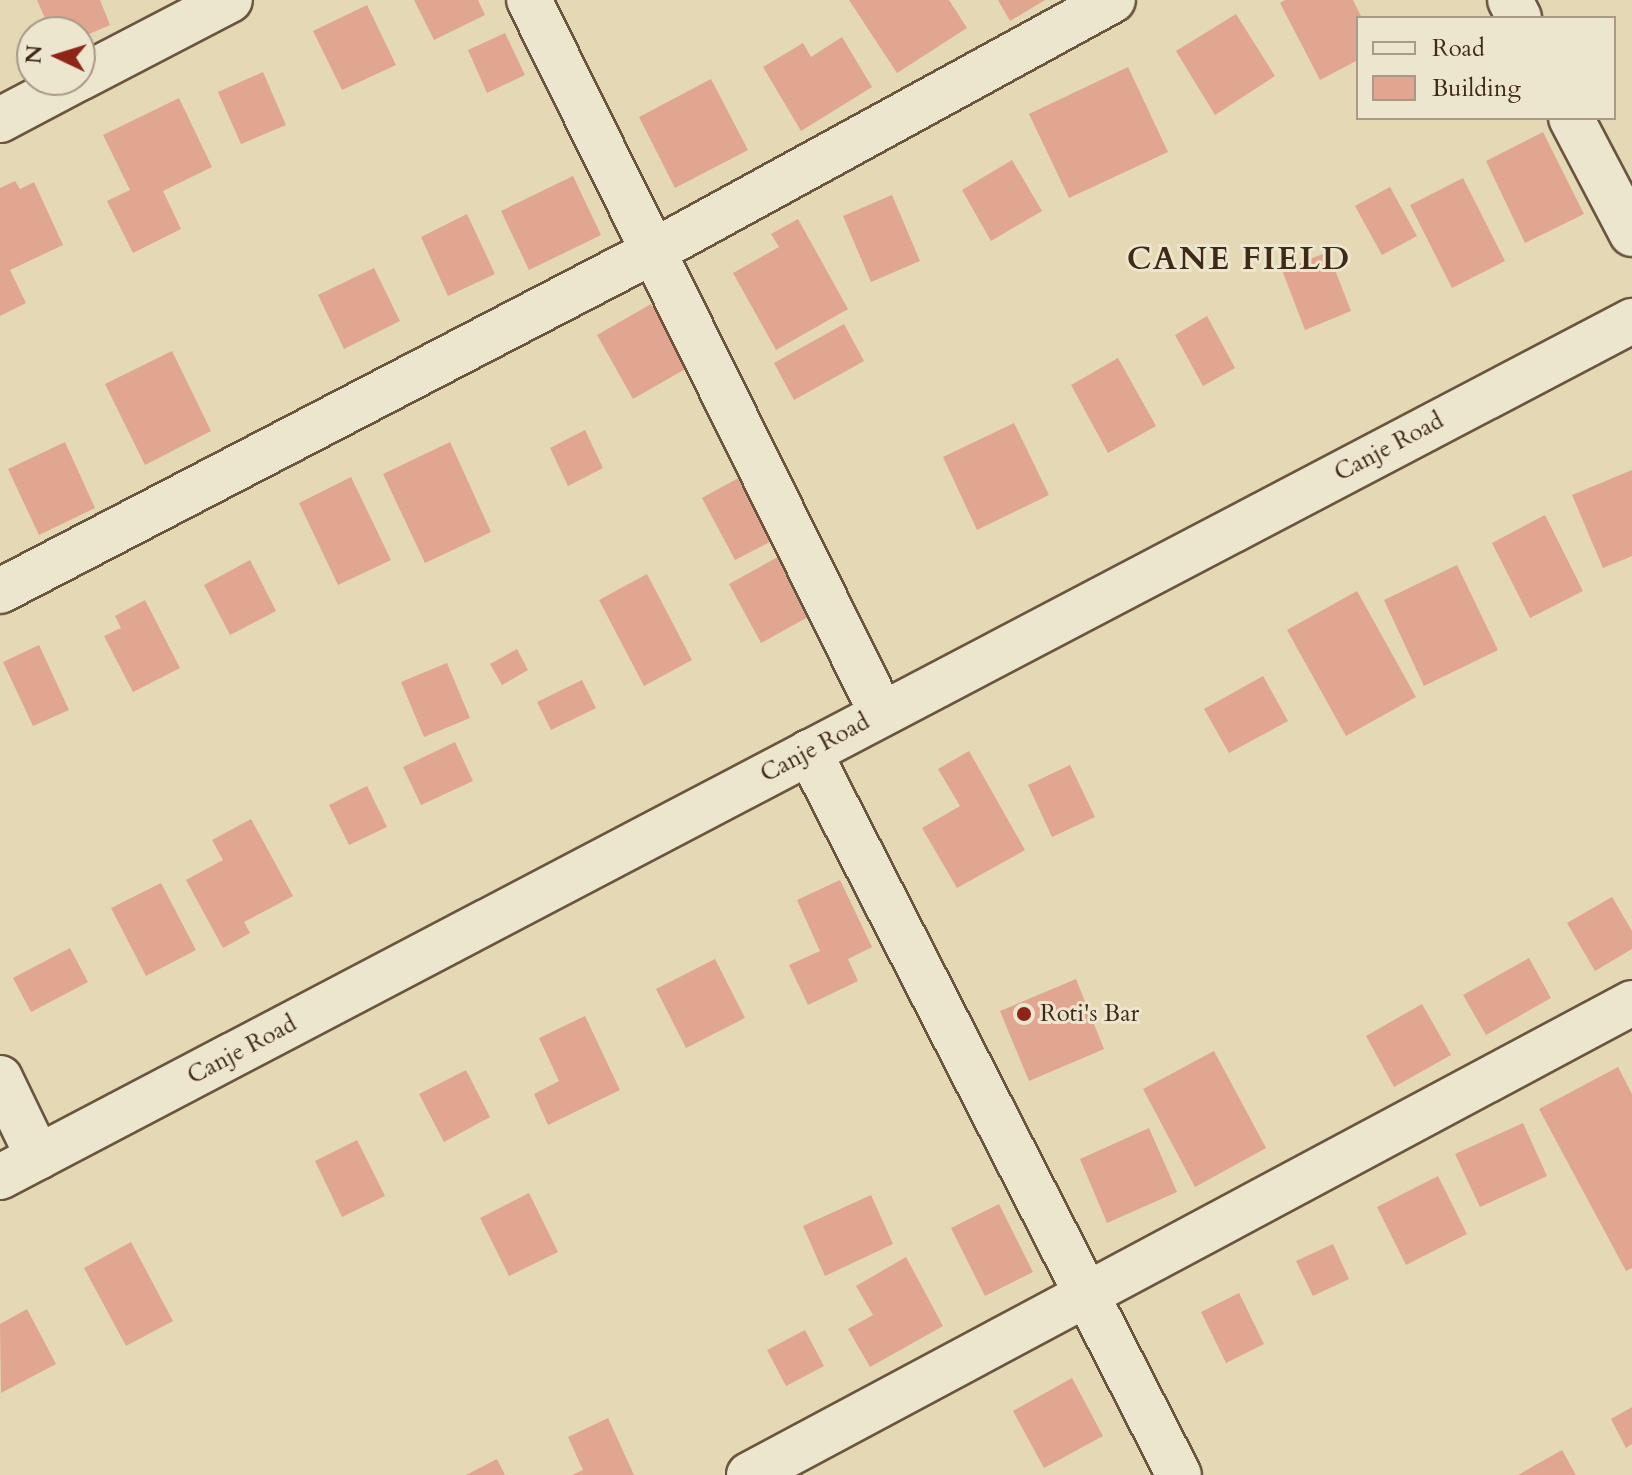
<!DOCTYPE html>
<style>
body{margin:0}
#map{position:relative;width:1632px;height:1475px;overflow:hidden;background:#e4d9b4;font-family:Cardo,serif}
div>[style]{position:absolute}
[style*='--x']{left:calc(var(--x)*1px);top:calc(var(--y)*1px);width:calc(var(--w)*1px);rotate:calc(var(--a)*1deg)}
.building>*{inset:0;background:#e0a690}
.roads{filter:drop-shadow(2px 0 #6a553f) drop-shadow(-2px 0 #6a553f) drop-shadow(0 2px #6a553f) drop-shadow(0 -2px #6a553f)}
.minor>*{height:44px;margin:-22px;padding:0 22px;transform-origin:22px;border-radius:22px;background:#ede6ce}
.dots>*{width:22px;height:22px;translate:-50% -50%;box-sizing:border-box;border:4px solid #ede6ce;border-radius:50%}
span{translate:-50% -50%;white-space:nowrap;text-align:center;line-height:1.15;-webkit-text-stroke:6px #ede6ce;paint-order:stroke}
.street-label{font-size:24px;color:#412918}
.poi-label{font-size:24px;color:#412918}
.left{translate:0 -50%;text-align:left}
.district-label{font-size:32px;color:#412918;font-weight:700;letter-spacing:2px}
.legend{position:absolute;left:1356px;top:16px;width:260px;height:104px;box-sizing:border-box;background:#ede6ce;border:2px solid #a89a85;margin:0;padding:10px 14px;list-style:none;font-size:24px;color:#412918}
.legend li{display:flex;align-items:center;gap:16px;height:40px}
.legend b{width:40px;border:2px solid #a89a85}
.north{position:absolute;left:16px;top:16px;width:80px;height:80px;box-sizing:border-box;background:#ede6ce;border:2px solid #a89a85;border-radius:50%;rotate:274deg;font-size:22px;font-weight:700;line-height:32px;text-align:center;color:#412918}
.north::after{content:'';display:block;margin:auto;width:28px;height:36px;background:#8f2418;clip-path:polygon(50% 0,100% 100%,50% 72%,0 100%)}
</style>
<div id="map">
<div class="building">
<div style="clip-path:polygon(37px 0,100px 0,110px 25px,80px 38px,80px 32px,51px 32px)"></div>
<div style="clip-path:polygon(414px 0,478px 0,485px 15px,434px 40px)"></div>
<div style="clip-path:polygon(849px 0,949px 0,967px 28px,897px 73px)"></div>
<div style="clip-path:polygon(998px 0,1045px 0,1010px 21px)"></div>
<div style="clip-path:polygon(1285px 0,1353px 0,1362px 18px,1358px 18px,1358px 60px,1320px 80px,1280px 3px)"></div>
<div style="clip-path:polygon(367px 5px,396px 65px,342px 90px,313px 31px)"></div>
<div style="clip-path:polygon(1236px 14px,1275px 76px,1215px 115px,1176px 51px)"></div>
<div style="clip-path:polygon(505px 33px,525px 75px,487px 93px,468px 50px)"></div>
<div style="clip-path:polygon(842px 37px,872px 87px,801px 131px,763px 67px,803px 43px,811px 57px)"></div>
<div style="clip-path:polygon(1128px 67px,1168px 152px,1069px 198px,1029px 114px)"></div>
<div style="clip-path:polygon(263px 72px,286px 125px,241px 144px,218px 92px)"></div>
<div style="clip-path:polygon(711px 79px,748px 150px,675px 188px,639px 117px)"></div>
<div style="clip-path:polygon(179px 98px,212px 167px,163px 191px,181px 229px,133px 253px,107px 201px,130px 190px,103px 135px)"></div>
<div style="clip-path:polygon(1543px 132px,1584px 214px,1525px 243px,1486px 161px)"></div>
<div style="clip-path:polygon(1012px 160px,1042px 211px,991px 241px,962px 190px)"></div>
<div style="clip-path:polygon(573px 176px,601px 235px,529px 270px,501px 211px)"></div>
<div style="clip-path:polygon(1463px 178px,1505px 261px,1452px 288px,1410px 205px)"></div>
<div style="clip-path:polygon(15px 181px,20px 189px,34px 182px,63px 245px,10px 270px,26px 303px,0 316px,0 188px)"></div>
<div style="clip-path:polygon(1390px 187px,1417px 236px,1382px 255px,1355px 206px)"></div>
<div style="clip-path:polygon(892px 195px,920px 261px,871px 282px,843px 216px)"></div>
<div style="clip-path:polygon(467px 214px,495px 274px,448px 296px,421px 237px)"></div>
<div style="clip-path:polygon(798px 219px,848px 309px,776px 350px,733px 273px,779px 247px,771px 234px)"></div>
<div style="clip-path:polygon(1328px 252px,1351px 311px,1305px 330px,1282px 270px)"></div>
<div style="clip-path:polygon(374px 268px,400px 321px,344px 349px,318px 295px)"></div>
<div style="clip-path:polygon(651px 304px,687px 368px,633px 399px,597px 335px)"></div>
<div style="clip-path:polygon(1207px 316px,1235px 368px,1203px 386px,1175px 335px)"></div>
<div style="clip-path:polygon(844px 324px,864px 361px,794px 400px,774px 363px)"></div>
<div style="clip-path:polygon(172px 351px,211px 431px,145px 465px,105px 384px)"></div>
<div style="clip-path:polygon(1118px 358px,1156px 426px,1108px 453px,1071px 385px)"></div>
<div style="clip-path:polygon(1014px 423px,1049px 495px,977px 530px,943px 457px)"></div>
<div style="clip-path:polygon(585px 430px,603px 468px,568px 486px,550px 448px)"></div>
<div style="clip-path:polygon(65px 442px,95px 508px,39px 535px,8px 469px)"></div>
<div style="clip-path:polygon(450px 442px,491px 532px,425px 563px,383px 474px)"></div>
<div style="clip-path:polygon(1632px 470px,1632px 556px,1603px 568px,1572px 495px)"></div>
<div style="clip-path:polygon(751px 471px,785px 534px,735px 560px,702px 498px)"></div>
<div style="clip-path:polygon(351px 477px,391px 560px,338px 585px,299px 503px)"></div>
<div style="clip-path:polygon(1545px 515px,1583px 591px,1530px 618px,1492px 543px)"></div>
<div style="clip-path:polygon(785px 553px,817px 612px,761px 643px,729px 584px)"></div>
<div style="clip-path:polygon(250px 560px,276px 611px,230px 635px,204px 585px)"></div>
<div style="clip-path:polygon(1457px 565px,1498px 650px,1424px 686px,1384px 600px)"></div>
<div style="clip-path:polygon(647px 574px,692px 660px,644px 686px,599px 600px)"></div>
<div style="clip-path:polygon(1357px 591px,1416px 697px,1346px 736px,1287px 630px)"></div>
<div style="clip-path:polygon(145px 600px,180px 668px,133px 692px,104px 636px,121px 628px,115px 616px)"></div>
<div style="clip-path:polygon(39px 645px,69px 710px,33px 726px,3px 662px)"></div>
<div style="clip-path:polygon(517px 649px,528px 670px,502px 685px,490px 664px)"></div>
<div style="clip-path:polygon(447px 663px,470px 718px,424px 737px,401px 682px)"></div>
<div style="clip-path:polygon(1263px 676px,1288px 721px,1229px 753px,1204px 709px)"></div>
<div style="clip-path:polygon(582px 680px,596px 708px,551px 730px,537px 702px)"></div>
<div style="clip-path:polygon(455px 742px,473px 781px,421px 805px,403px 767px)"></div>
<div style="clip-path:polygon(969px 751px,1025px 850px,957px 888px,922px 828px,960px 806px,938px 769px)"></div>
<div style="clip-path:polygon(1070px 765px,1095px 817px,1052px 837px,1028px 785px)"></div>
<div style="clip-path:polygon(367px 786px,387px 827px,349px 845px,329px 805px)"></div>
<div style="clip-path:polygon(251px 819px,293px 896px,244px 922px,250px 933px,223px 948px,186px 880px,223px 860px,212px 840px)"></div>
<div style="clip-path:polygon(840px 880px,872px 947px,848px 959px,858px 981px,808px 1005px,789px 965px,820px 951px,797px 900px)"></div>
<div style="clip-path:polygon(161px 883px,196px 950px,146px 976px,111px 908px)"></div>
<div style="clip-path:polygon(1612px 897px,1632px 931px,1632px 949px,1595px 971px,1567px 923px)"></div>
<div style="clip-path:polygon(70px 948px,88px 982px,31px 1012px,13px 978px)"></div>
<div style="clip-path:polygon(1529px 958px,1551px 998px,1486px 1035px,1463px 995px)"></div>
<div style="clip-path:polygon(715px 959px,745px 1018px,686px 1048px,656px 989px)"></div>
<div style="clip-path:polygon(1076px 979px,1104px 1049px,1029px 1081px,1000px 1011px)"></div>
<div style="clip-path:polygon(1422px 1004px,1451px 1055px,1394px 1087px,1366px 1036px)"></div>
<div style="clip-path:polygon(585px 1016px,620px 1090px,548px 1125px,534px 1094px,559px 1081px,539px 1038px)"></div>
<div style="clip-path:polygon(1214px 1051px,1266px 1148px,1195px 1187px,1143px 1089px)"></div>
<div style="clip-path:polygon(1618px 1067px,1632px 1094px,1632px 1268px,1626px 1271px,1539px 1109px)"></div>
<div style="clip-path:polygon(466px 1070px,490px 1117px,444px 1142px,419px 1094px)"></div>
<div style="clip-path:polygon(1523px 1123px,1547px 1176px,1480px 1207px,1455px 1154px)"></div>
<div style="clip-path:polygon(1149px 1128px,1177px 1192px,1107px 1223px,1080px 1159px)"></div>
<div style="clip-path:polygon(357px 1140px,385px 1196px,342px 1217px,315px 1161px)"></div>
<div style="clip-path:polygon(1438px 1176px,1467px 1234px,1406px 1265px,1377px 1207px)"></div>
<div style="clip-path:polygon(529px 1193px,558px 1252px,509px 1276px,480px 1218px)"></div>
<div style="clip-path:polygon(871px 1195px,893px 1244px,825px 1276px,803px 1226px)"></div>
<div style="clip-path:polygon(999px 1204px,1033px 1272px,985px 1296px,951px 1228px)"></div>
<div style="clip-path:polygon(131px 1242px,173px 1321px,126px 1346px,84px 1268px)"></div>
<div style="clip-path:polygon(1333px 1244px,1349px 1279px,1313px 1296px,1296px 1261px)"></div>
<div style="clip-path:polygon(906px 1257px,943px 1326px,870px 1367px,848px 1329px,873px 1315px,856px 1286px)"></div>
<div style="clip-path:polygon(1239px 1293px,1264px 1344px,1226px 1363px,1201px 1312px)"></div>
<div style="clip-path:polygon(27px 1309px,56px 1364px,1px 1393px,0 1324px)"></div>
<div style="clip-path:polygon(805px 1330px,824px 1366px,786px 1386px,767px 1350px)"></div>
<div style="clip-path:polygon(1072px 1378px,1103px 1436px,1044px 1468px,1013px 1411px)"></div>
<div style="clip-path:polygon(1632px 1407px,1632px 1444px,1626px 1448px,1611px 1419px)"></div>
<div style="clip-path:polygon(608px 1418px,634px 1475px,572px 1475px,583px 1470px,568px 1437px)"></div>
<div style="clip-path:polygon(1562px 1450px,1576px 1475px,1518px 1475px)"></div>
<div style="clip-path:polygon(497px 1459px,505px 1475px,466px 1475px)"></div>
</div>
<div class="roads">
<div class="minor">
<div style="--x:529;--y:0;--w:794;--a:63.69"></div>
<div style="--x:1510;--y:0;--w:20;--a:63"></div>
<div style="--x:80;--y:78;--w:169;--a:-27.5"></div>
<div style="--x:1571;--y:118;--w:131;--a:62.3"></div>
<div style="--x:0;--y:120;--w:86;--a:-27.8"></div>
<div style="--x:0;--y:591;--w:737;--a:-27.47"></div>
<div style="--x:654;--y:251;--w:523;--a:-28.67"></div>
<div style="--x:809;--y:752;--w:812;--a:62.9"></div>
<div style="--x:0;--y:1078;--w:88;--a:64.3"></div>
<div style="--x:0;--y:1177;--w:1843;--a:-27.68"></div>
<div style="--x:749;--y:1475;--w:1001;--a:-28.13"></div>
</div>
</div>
<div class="dots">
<div style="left:1024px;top:1014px;background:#8f2418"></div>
</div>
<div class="street-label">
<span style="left:1389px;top:447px;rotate:-28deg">Canje Road</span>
<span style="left:815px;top:748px;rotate:-28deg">Canje Road</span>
<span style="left:242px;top:1050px;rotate:-28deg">Canje Road</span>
</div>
<div class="poi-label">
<span class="left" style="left:1040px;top:1014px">Roti's Bar</span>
</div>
<div class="district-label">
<span style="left:1239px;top:259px">CANE FIELD</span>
</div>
<ul class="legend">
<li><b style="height:10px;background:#ede6ce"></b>Road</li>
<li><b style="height:22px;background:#e0a690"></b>Building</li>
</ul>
<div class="north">N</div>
</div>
